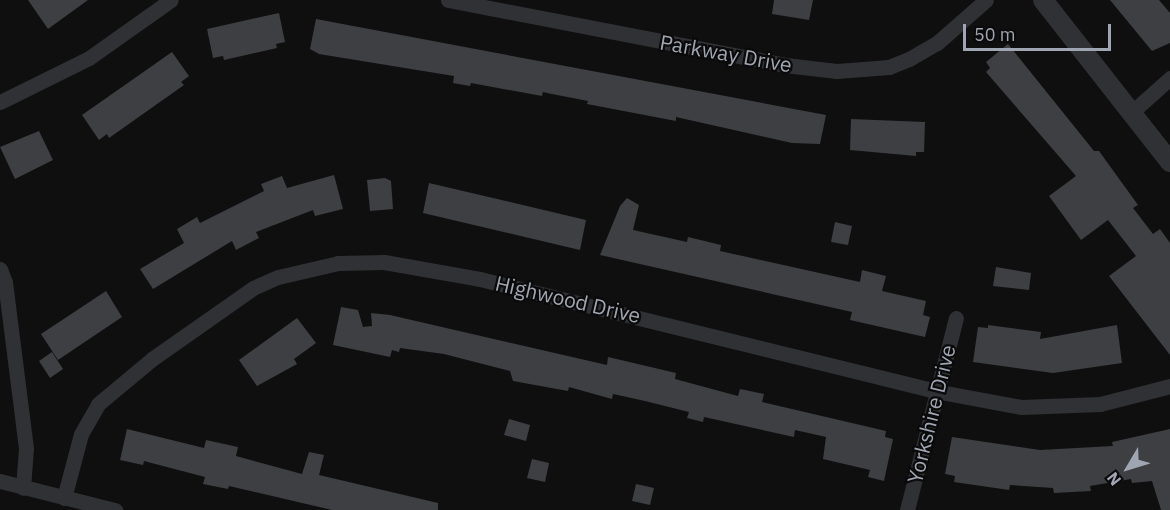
<!DOCTYPE html>
<style>
body{margin:0}
#map{position:relative;width:1170px;height:510px;overflow:hidden;background:#0f0f10;font-family:"IBM Plex Sans",sans-serif}
div>[style]{position:absolute}
[style*='--x']{left:calc(var(--x)*1px);top:calc(var(--y)*1px);width:calc(var(--w)*1px);rotate:calc(var(--a)*1deg)}
.building>*{inset:0;background:#3e3f43}
.minor>*{height:15px;margin:-7.5px;padding:0 7.5px;transform-origin:7.5px;border-radius:7.5px;background:#303135}
.tertiary>*{height:20px;margin:-10px;padding:0 10px;transform-origin:10px;border-radius:10px;background:#303135}
span{translate:-50% -50%;white-space:nowrap;text-align:center;line-height:1.15;-webkit-text-stroke:4.5px #0a0a0b;paint-order:stroke}
.street-label{font-size:21px;color:#a0a6b1}
.north{position:absolute;left:1098px;top:438px;width:60px;height:60px;-webkit-text-stroke:4px #0a0a0b;paint-order:stroke;rotate:232deg;font-size:16px;font-weight:700;line-height:24px;text-align:center;color:#a0a6b1}
.north::after{content:'';display:block;margin:auto;width:21px;height:27px;background:#a0a6b1;clip-path:polygon(50% 0,100% 100%,50% 72%,0 100%)}
.scale{position:absolute;left:963px;top:24px;width:148px;height:27px;box-sizing:border-box;border:3px solid #a0a6b1;border-top:0;padding-left:8px;font-size:18px;line-height:21px;white-space:nowrap;color:#a0a6b1;-webkit-text-stroke:4px #0a0a0b;paint-order:stroke}
</style>
<div id="map">
<div class="building">
<div style="clip-path:polygon(28px 0,88px 0,48px 29px)"></div>
<div style="clip-path:polygon(774px 0,813px 0,809px 20px,772px 14px)"></div>
<div style="clip-path:polygon(1110px 0,1159px 0,1170px 13px,1170px 43px,1152px 51px)"></div>
<div style="clip-path:polygon(279px 13px,285px 42px,276px 44px,277px 48px,224px 60px,223px 56px,213px 58px,207px 29px)"></div>
<div style="clip-path:polygon(316px 19px,826px 115px,820px 144px,792px 143px,676px 117px,676px 121px,587px 104px,588px 101px,552px 94px,543px 92px,542px 96px,471px 83px,470px 86px,453px 83px,454px 76px,319px 54px,310px 49px)"></div>
<div style="clip-path:polygon(1008px 44px,1094px 151px,1099px 151px,1138px 205px,1133px 208px,1153px 234px,1160px 229px,1170px 243px,1170px 355px,1109px 276px,1136px 256px,1108px 220px,1081px 240px,1049px 196px,1076px 176px,986px 72px,990px 68px,986px 62px)"></div>
<div style="clip-path:polygon(172px 52px,189px 76px,181px 82px,184px 85px,109px 138px,107px 134px,99px 140px,82px 115px)"></div>
<div style="clip-path:polygon(851px 119px,925px 122px,924px 152px,916px 152px,916px 156px,850px 150px)"></div>
<div style="clip-path:polygon(39px 131px,53px 160px,15px 179px,0 147px)"></div>
<div style="clip-path:polygon(334px 175px,343px 209px,315px 216px,313px 210px,256px 232px,259px 238px,236px 250px,232px 241px,153px 289px,140px 269px,184px 243px,177px 229px,197px 217px,200px 223px,264px 191px,261px 184px,282px 176px,287px 188px)"></div>
<div style="clip-path:polygon(385px 178px,391px 181px,393px 209px,370px 211px,367px 180px)"></div>
<div style="clip-path:polygon(429px 183px,586px 220px,580px 250px,423px 213px)"></div>
<div style="clip-path:polygon(627px 198px,639px 205px,633px 230px,687px 242px,688px 237px,721px 245px,720px 251px,860px 282px,862px 270px,886px 276px,882px 291px,926px 301px,923px 315px,930px 317px,925px 337px,850px 320px,852px 312px,600px 255px,620px 206px)"></div>
<div style="clip-path:polygon(835px 222px,852px 226px,848px 245px,831px 242px)"></div>
<div style="clip-path:polygon(996px 267px,1031px 273px,1029px 290px,993px 286px)"></div>
<div style="clip-path:polygon(106px 291px,122px 317px,58px 360px,41px 334px)"></div>
<div style="clip-path:polygon(341px 307px,358px 310px,363px 327px,372px 326px,371px 313px,390px 315px,607px 365px,608px 357px,676px 373px,675px 379px,738px 396px,740px 389px,764px 394px,762px 402px,886px 431px,885px 437px,893px 439px,884px 481px,868px 477px,870px 470px,823px 459px,826px 437px,795px 430px,794px 437px,704px 417px,703px 422px,687px 418px,689px 412px,645px 401px,613px 394px,612px 399px,569px 387px,568px 391px,513px 381px,510px 371px,444px 354px,400px 348px,399px 352px,392px 350px,390px 357px,333px 345px)"></div>
<div style="clip-path:polygon(297px 318px,316px 343px,294px 359px,297px 364px,257px 386px,239px 360px)"></div>
<div style="clip-path:polygon(988px 325px,1041px 332px,1040px 339px,1117px 325px,1122px 363px,1053px 373px,973px 362px,978px 327px,988px 328px)"></div>
<div style="clip-path:polygon(52px 352px,63px 369px,50px 378px,39px 361px)"></div>
<div style="clip-path:polygon(509px 419px,530px 425px,526px 441px,504px 435px)"></div>
<div style="clip-path:polygon(127px 429px,204px 448px,206px 440px,238px 447px,236px 456px,302px 474px,309px 452px,324px 455px,319px 475px,438px 503px,438px 510px,332px 510px,229px 486px,228px 489px,203px 484px,205px 477px,144px 461px,143px 465px,120px 460px)"></div>
<div style="clip-path:polygon(1170px 429px,1170px 510px,1161px 510px,1152px 481px,1132px 483px,1131px 479px,1090px 486px,1091px 491px,1054px 493px,1053px 488px,1010px 485px,1009px 490px,954px 482px,955px 476px,945px 474px,952px 437px,1040px 450px,1113px 446px,1112px 442px)"></div>
<div style="clip-path:polygon(532px 459px,549px 463px,545px 482px,527px 478px)"></div>
<div style="clip-path:polygon(636px 484px,654px 488px,650px 505px,632px 501px)"></div>
</div>
<div class="minor">
<div style="--x:448;--y:0;--w:343;--a:10.9"></div>
<div style="--x:785;--y:65;--w:52;--a:6.6"></div>
<div style="--x:837;--y:71;--w:52;--a:-4.4"></div>
<div style="--x:889;--y:67;--w:22;--a:-22"></div>
<div style="--x:909;--y:59;--w:32;--a:-30"></div>
<div style="--x:937;--y:43;--w:65;--a:-41.3"></div>
<div style="--x:0;--y:102;--w:99;--a:-26.3"></div>
<div style="--x:89;--y:58;--w:100;--a:-35.3"></div>
<div style="--x:1132;--y:112;--w:51;--a:-41.8"></div>
<div style="--x:0;--y:269;--w:14;--a:69"></div>
<div style="--x:5;--y:282;--w:167;--a:82.8"></div>
<div style="--x:26;--y:448;--w:40;--a:94.3"></div>
<div style="--x:0;--y:481;--w:119;--a:14.2"></div>
<div style="--x:64;--y:498;--w:66;--a:-75.1"></div>
<div style="--x:81;--y:434;--w:34;--a:-60"></div>
<div style="--x:98;--y:404;--w:70;--a:-39.8"></div>
<div style="--x:152;--y:359;--w:123;--a:-35.1"></div>
<div style="--x:253;--y:288;--w:27;--a:-24"></div>
<div style="--x:278;--y:277;--w:62;--a:-13.1"></div>
<div style="--x:338;--y:263;--w:46;--a:-1.2"></div>
<div style="--x:384;--y:262;--w:97;--a:10"></div>
<div style="--x:480;--y:279;--w:469;--a:13.8"></div>
<div style="--x:935;--y:391;--w:87;--a:10.5"></div>
<div style="--x:1021;--y:407;--w:79;--a:-2.2"></div>
<div style="--x:1100;--y:404;--w:72;--a:-14.4"></div>
<div style="--x:907;--y:510;--w:198;--a:-75.7"></div>
</div>
<div class="tertiary">
<div style="--x:1043;--y:0;--w:206;--a:51.9"></div>
</div>
<div class="street-label">
<span style="left:726px;top:53px;rotate:10deg">Parkway Drive</span>
<span style="left:568px;top:299px;rotate:13deg">Highwood Drive</span>
<span style="left:931px;top:414px;rotate:-76deg">Yorkshire Drive</span>
</div>
<div class="north">N</div>
<div class="scale">50 m</div>
</div>
